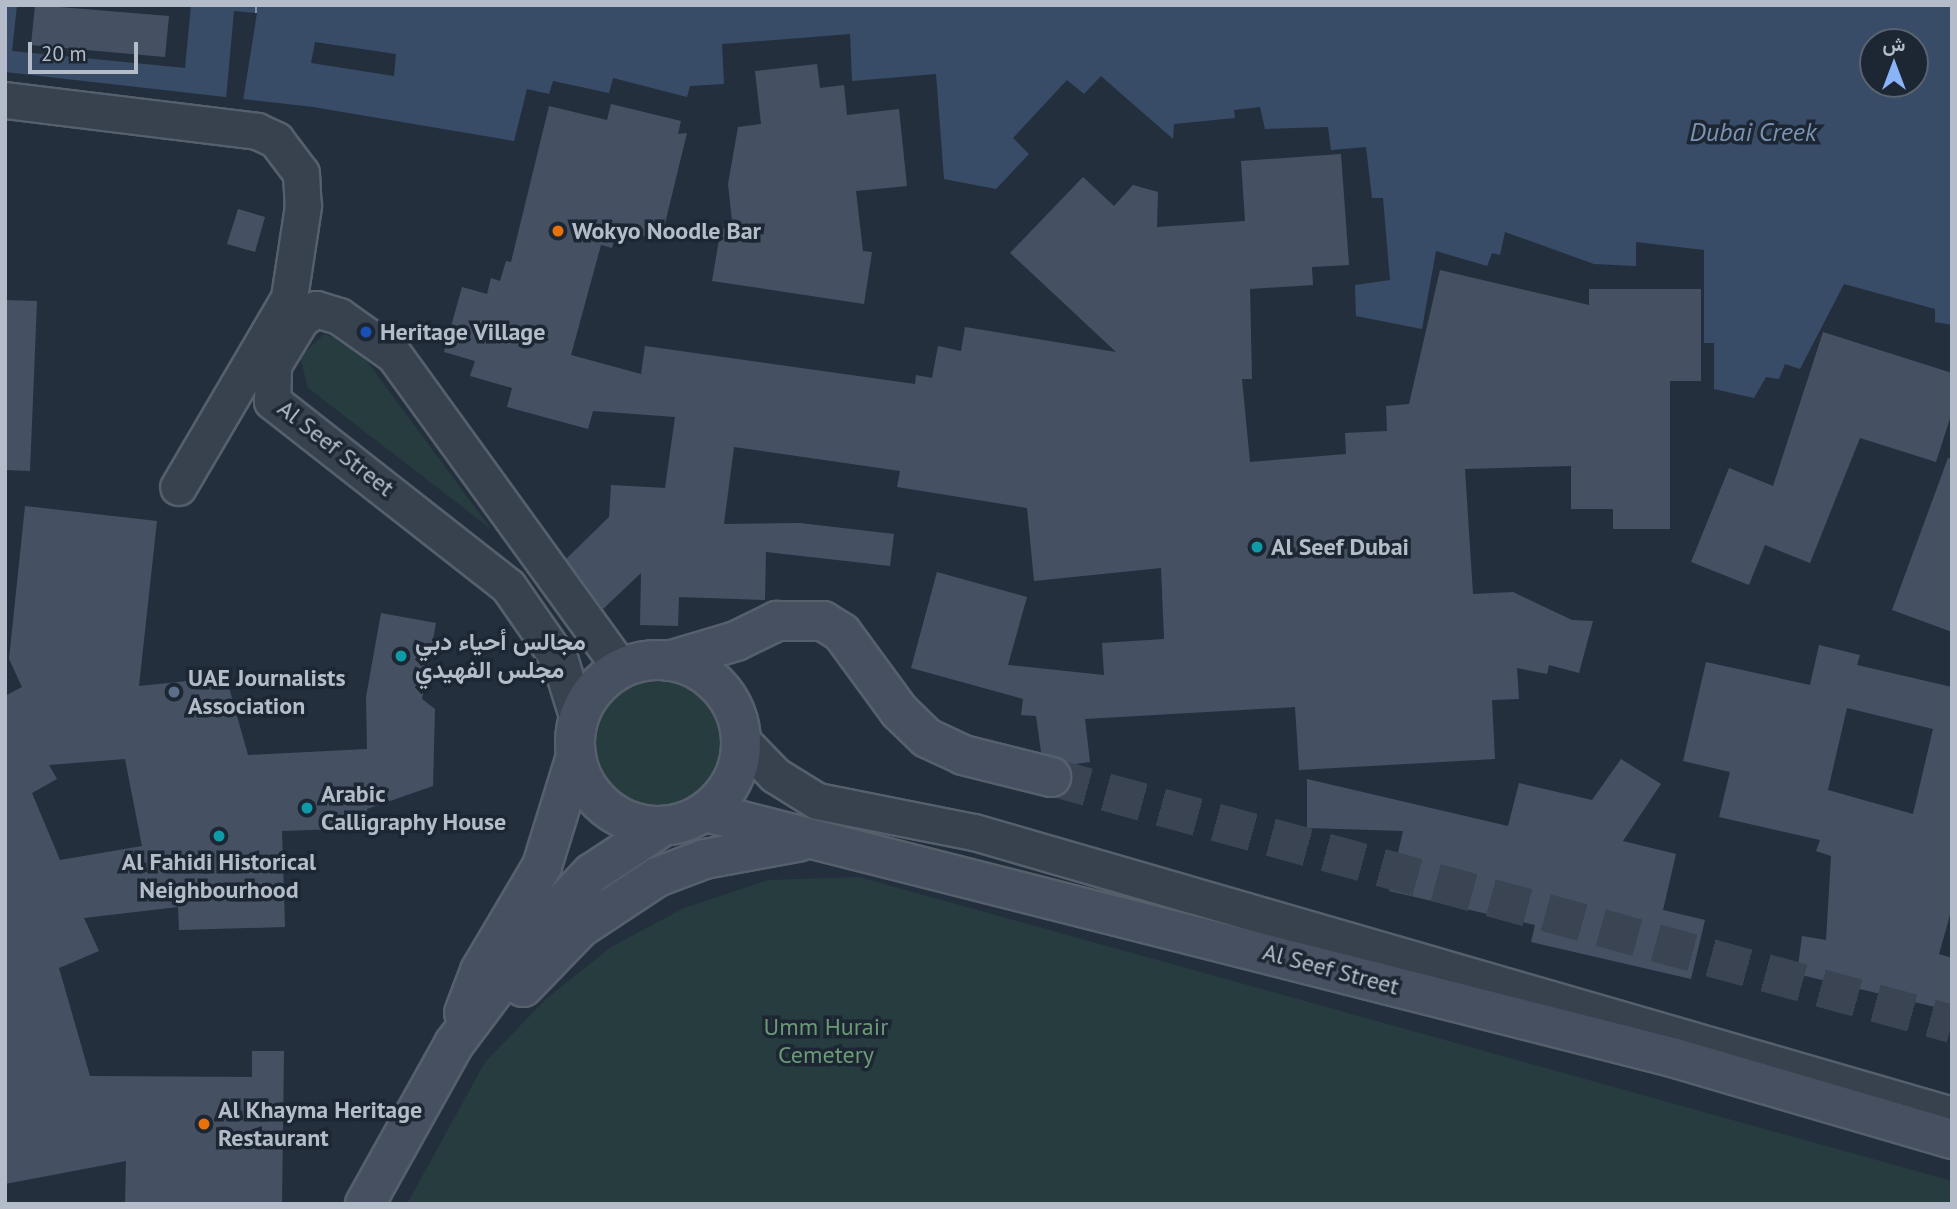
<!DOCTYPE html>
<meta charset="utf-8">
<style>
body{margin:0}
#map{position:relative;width:1957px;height:1209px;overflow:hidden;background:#242f3e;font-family:"PT Sans",Vazirmatn,sans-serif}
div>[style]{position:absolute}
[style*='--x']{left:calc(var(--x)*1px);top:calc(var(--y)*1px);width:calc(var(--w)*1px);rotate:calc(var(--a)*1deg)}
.green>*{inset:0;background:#263c3f}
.round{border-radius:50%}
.water>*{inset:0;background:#394c67}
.pier>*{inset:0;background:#242f3e}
.ferry>*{height:2px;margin-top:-1px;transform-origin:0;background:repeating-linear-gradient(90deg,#7c92b1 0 9px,transparent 0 16px)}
.building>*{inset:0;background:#455162}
.secondary-tunnel>*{height:38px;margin-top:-19px;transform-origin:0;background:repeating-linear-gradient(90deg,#3a4453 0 38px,transparent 0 57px)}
.roads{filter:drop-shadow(2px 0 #565f6c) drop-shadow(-2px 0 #565f6c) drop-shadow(0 2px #565f6c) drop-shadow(0 -2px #565f6c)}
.street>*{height:35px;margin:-17.5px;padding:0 17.5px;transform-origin:17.5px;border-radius:17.5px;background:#38414e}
.secondary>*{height:38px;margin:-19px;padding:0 19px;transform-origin:19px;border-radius:19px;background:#465061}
.secondary>.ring{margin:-19px;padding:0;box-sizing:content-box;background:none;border:38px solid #465061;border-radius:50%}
.dots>*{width:19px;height:19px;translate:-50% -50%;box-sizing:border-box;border:4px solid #1d2633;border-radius:50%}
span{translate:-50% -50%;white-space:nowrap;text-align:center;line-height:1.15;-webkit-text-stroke:7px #1d2633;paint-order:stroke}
.poi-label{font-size:24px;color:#b4bcc9;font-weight:700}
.left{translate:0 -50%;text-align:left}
.street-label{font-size:24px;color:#b4bcc9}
.park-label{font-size:24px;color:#6b9a76}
.water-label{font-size:26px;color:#7c92b1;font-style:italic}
.frame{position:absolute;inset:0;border:7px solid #b4bcc9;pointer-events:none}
.north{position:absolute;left:1859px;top:28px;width:70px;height:70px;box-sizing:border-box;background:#1d2633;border:2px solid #59626f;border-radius:50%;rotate:0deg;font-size:19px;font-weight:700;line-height:28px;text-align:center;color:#b4bcc9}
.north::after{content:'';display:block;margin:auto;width:24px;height:32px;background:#8ab4f8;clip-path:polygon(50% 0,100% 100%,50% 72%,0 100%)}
.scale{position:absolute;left:28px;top:42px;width:110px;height:32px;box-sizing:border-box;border:4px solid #b4bcc9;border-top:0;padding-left:9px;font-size:21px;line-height:24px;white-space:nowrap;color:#b4bcc9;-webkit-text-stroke:5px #1d2633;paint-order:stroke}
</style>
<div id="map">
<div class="green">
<div style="clip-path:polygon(324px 334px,355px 345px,491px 529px,308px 388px,300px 357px)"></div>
<div class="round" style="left:587px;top:671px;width:142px;height:142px"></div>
<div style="clip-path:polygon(859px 877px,1952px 1181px,1952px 1204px,407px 1204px,485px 1062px,547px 998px,611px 947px,684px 908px,768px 880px)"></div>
</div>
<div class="water">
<div style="clip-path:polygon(evenodd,5px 5px,1952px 5px,1952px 325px,1935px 322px,1935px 309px,1844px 284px,1800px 369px,1785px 364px,1779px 379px,1766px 377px,1754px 398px,1714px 389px,1714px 343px,1704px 343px,1704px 250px,1636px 242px,1636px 266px,1594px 264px,1505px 232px,1500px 255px,1492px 253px,1487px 266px,1436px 251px,1422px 329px,1356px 316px,1355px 285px,1390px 280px,1383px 198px,1372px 198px,1366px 147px,1331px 150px,1328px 127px,1265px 129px,1260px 107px,1234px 110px,1235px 118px,1174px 124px,1173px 139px,1101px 76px,1084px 94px,1067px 80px,1013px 138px,1029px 154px,996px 189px,944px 179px,936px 74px,852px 81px,850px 34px,722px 44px,724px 84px,690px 86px,687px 97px,613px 78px,609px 93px,553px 81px,549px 94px,527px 89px,514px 141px,313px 107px,5px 72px,5px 5px,1873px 42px,1915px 42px,1915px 84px,1873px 84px,1873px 42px)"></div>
</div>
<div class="pier">
<div style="clip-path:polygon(17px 5px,191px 5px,185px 68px,12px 51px)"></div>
<div style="clip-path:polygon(234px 11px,257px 13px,243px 101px,226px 99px)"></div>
<div style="clip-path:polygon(315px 42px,396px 54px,394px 76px,311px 63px)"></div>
</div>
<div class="ferry">
<div style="--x:256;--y:13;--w:8;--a:-90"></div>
</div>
<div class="building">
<div style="clip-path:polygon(35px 5px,169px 16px,165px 57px,31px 45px)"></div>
<div style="clip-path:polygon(817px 64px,820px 88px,844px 85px,847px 115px,899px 109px,907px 186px,856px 191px,863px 251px,872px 252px,864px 304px,712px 281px,721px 228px,733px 230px,728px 184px,738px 127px,761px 124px,755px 71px)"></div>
<div style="clip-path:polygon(611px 104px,681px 121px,678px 134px,687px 133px,661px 240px,617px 229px,612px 248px,601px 245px,571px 355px,641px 374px,645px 346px,915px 384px,916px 375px,932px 378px,938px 346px,961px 351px,965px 327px,1116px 352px,1010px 253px,1083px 177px,1114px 206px,1133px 185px,1158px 192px,1157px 227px,1245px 221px,1241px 161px,1341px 154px,1349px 265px,1312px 267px,1313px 285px,1250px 289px,1252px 379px,1242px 379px,1250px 462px,1346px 454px,1345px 433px,1387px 431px,1386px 406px,1409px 404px,1440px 270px,1589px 305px,1589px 289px,1701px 289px,1701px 381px,1670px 381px,1670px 529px,1613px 529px,1613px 509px,1571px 509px,1571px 466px,1465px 469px,1473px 594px,1513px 592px,1572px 620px,1593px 621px,1579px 673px,1549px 665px,1547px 674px,1517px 668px,1519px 699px,1492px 700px,1495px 759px,1299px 770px,1295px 707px,1085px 719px,1090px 762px,1068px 765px,1041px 752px,1036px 716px,1021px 715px,1023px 699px,911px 668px,937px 572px,1027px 597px,1008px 665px,1104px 675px,1102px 643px,1164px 639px,1161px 568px,1034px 581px,1027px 508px,897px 487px,900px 471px,734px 447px,724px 524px,800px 523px,894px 534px,890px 566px,766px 552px,765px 600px,679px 597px,678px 626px,640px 625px,641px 573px,603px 609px,566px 559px,609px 517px,611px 485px,665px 488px,675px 417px,593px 411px,588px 429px,507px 407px,512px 388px,470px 376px,475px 361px,444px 352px,462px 287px,487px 294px,491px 278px,500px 281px,506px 261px,511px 262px,549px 106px,607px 120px)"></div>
<div style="clip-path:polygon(238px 209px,265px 217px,255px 252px,227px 244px)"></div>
<div style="clip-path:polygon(5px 300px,37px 301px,30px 471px,5px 470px)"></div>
<div style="clip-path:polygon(1823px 332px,1952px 373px,1952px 412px,1936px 462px,1860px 438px,1810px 563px,1765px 545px,1749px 585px,1691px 562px,1729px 468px,1773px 486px)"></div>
<div style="clip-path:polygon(1948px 458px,1952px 459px,1952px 632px,1892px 610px)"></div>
<div style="clip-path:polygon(evenodd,25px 506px,157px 521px,139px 686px,226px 677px,248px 755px,367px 749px,366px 697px,381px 613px,436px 623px,422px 699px,435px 709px,433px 786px,367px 809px,368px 828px,282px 831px,285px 927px,179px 930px,178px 907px,84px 918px,99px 951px,59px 968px,90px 1076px,252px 1077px,252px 1051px,284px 1051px,282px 1204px,125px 1204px,126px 1161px,5px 1184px,5px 696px,22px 687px,9px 659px,25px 506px,125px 759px,142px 846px,60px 860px,32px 793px,57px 779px,49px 765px,125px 759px)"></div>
<div style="clip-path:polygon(evenodd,1819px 645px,1860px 655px,1857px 665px,1952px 687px,1952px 908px,1939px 954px,1952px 958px,1952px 1011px,1797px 974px,1802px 936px,1826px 940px,1831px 856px,1816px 851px,1820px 840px,1719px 817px,1730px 772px,1683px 761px,1706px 662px,1810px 685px,1819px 645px,1847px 708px,1933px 729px,1913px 814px,1828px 790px,1847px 708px)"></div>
<div style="clip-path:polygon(1621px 759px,1661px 784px,1623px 841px,1676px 854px,1663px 910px,1705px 920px,1691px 979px,1531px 942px,1535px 925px,1389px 891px,1403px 831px,1307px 828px,1307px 779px,1508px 826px,1519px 783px,1592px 800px)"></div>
</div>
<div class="secondary-tunnel">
<div style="--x:1051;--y:777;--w:934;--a:15.33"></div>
</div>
<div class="roads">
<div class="street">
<div style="--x:5;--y:100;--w:254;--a:7"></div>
<div style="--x:257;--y:131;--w:21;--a:25"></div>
<div style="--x:276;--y:140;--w:41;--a:52.9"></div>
<div style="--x:301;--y:173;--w:33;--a:87"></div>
<div style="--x:303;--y:206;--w:93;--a:98.7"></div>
<div style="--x:289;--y:298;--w:219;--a:120.4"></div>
<div style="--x:578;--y:719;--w:61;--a:-107.2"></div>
<div style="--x:560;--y:661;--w:91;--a:-124.7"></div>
<div style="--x:508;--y:586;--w:300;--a:-141.9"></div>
<div style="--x:272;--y:401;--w:36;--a:-88"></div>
<div style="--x:273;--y:365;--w:54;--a:-58.7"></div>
<div style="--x:301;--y:319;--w:18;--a:-34"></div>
<div style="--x:316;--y:309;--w:24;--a:17"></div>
<div style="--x:339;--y:316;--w:67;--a:35.3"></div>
<div style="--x:394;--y:355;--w:387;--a:54.1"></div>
<div style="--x:741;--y:740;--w:49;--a:45.8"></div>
<div style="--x:775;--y:775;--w:49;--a:31.8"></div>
<div style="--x:817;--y:801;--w:160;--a:11.2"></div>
<div style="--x:974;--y:832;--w:1018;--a:16.14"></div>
</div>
<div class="secondary">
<div class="ring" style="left:575px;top:660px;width:128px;height:128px"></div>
<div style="--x:669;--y:661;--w:70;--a:-16.6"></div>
<div style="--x:736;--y:641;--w:46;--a:-26"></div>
<div style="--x:777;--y:621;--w:46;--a:0"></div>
<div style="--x:823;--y:621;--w:22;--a:32"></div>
<div style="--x:842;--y:633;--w:97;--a:53.8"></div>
<div style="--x:899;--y:711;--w:39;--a:44"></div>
<div style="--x:927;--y:738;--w:40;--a:25"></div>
<div style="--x:963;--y:755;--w:91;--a:14"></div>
<div style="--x:706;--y:812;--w:997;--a:14.23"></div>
<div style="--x:1672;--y:1057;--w:292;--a:16.3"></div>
<div style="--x:523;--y:987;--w:82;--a:-46"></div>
<div style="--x:580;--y:928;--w:92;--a:-33.5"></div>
<div style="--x:657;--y:877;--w:51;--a:-20.6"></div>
<div style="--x:705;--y:859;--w:95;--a:-10.4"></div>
<div style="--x:464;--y:1013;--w:45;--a:-69.1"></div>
<div style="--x:480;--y:971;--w:122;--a:-59.4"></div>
<div style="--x:542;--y:866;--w:115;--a:-72.8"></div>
<div style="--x:365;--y:1204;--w:183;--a:-60.9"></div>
<div style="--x:454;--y:1044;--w:156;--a:-53.1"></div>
<div style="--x:548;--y:919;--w:64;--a:-46.3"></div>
<div style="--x:592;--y:873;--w:85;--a:-33.5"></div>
</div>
</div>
<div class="dots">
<div style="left:558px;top:231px;background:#e8710a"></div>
<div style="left:366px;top:332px;background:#1a4fb4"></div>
<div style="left:1257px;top:547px;background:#0f9aa8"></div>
<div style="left:401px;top:656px;background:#0f9aa8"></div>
<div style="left:174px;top:692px;background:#5c6f8a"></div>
<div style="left:307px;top:808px;background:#0f9aa8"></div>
<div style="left:219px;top:836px;background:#0f9aa8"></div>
<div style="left:204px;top:1124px;background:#e8710a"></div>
</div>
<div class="poi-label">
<span class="left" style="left:572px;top:231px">Wokyo Noodle Bar</span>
<span class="left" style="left:380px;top:332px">Heritage Village</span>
<span class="left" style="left:1271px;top:547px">Al Seef Dubai</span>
<span class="left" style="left:415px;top:656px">مجالس أحياء دبي<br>مجلس الفهيدي</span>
<span class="left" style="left:188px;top:692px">UAE Journalists<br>Association</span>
<span class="left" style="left:321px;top:808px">Arabic<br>Calligraphy House</span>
<span style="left:219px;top:876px">Al Fahidi Historical<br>Neighbourhood</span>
<span class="left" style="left:218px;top:1124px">Al Khayma Heritage<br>Restaurant</span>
</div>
<div class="street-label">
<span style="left:336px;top:448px;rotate:38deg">Al Seef Street</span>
<span style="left:1331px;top:969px;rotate:15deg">Al Seef Street</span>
</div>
<div class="park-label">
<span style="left:826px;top:1041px">Umm Hurair<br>Cemetery</span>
</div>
<div class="water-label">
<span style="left:1753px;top:132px">Dubai Creek</span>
</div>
<div class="frame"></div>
<div class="north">ش</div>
<div class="scale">20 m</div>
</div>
